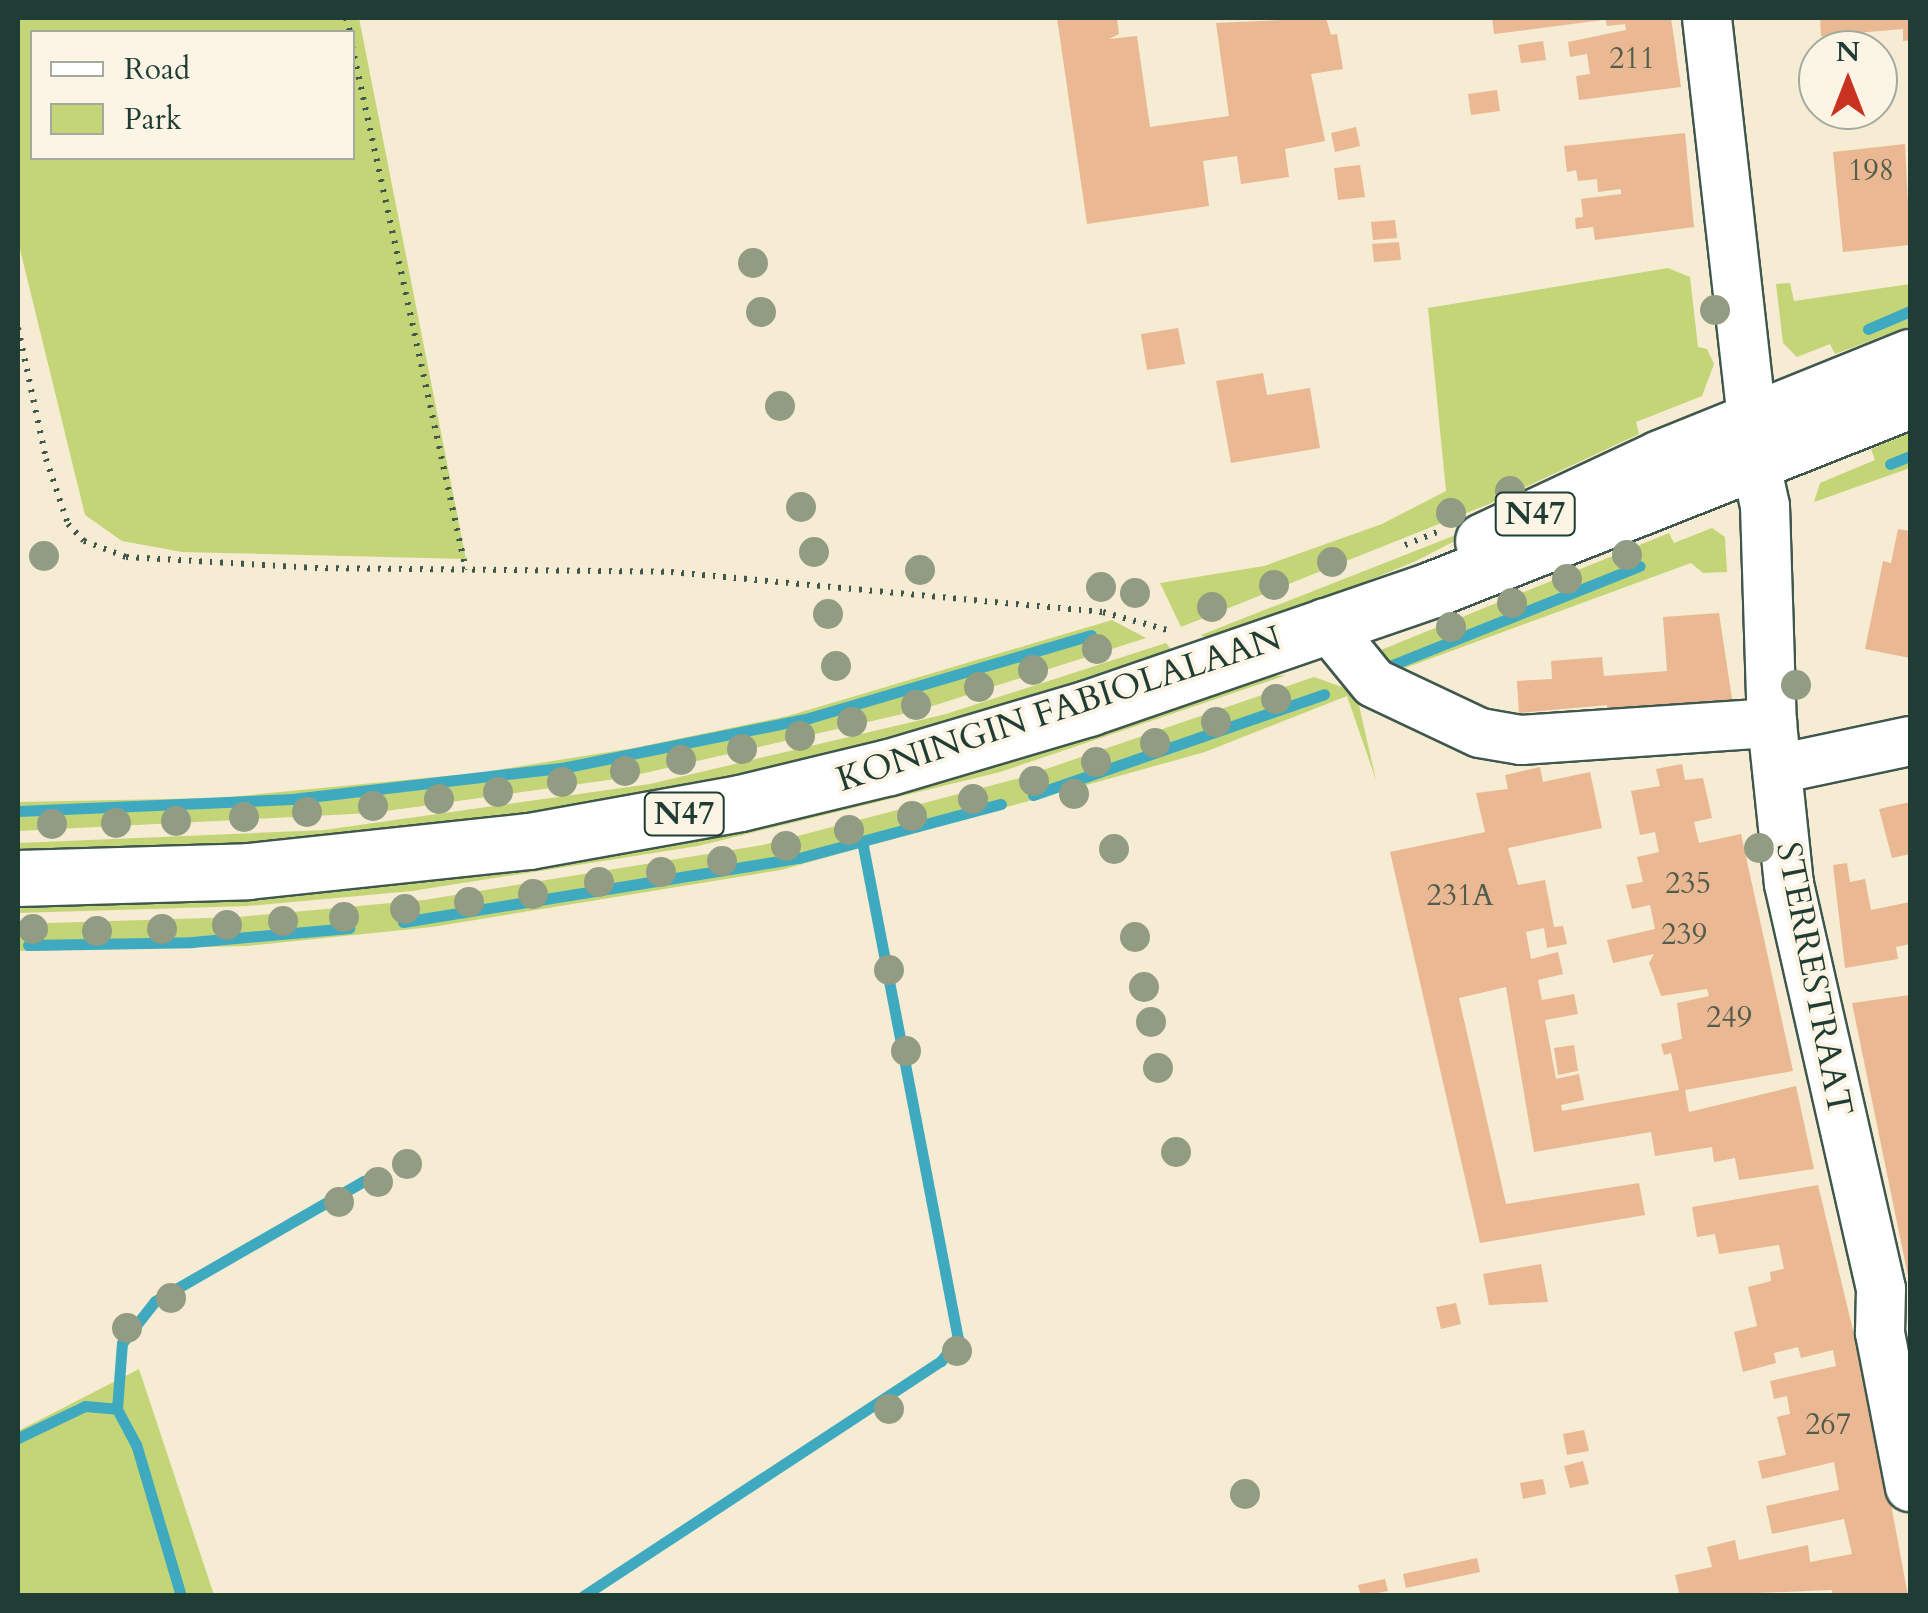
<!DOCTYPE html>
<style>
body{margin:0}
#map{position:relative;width:1928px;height:1613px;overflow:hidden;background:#f6ebd3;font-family:Cardo,serif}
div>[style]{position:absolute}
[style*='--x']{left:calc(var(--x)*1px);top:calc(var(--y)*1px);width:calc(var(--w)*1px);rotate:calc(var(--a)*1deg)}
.green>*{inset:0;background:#c4d578}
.stream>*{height:11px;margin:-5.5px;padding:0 5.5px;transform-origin:5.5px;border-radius:5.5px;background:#3faabf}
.building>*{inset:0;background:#eab892}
.path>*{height:6px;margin-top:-3px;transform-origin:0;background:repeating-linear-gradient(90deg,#3f574c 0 2.5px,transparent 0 10.5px)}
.roads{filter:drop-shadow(2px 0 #3f574c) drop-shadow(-2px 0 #3f574c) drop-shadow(0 2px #3f574c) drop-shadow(0 -2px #3f574c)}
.minor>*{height:48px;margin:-24px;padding:0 24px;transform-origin:24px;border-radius:24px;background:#fff}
.major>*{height:55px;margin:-27.5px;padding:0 27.5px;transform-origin:27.5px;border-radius:27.5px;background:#fff}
.trees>*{width:30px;height:30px;margin:-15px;border-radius:50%;background:#929c83}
span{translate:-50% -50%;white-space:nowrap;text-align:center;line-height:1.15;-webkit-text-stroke:8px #fcf5e5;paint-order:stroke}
.number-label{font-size:30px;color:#525c4c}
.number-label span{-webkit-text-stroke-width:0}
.shield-label span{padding:2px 8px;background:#fcf5e5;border:2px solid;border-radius:8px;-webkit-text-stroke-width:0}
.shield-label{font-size:32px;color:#1f3d34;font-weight:700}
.street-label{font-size:35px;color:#1f3d34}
.frame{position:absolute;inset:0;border:20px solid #1f3d34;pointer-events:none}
.legend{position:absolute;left:30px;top:30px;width:325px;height:130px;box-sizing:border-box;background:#fcf5e5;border:2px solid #a4ab9e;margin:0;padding:12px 18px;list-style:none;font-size:30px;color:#1f3d34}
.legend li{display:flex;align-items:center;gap:20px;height:50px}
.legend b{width:50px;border:2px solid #a4ab9e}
.north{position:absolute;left:1798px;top:30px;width:100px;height:100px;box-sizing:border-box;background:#fcf5e5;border:2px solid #a4ab9e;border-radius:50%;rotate:0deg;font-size:28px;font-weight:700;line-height:40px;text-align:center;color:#1f3d34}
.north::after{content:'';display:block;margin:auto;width:35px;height:45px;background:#c8321e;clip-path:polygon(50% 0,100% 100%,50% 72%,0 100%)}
</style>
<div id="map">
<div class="green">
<div style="clip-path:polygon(evenodd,18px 18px,359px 18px,466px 559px,182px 552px,122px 541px,85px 515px,18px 241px,18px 18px,352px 32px,352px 158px,32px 158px,32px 32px,352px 32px)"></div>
<div style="clip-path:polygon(1668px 268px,1690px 277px,1698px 347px,1707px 349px,1714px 364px,1702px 396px,1636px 422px,1639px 434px,1489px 504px,1181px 627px,1160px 583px,1264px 566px,1382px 524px,1446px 491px,1428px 308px)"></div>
<div style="clip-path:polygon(1790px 283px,1794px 301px,1910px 284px,1910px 326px,1835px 354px,1830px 344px,1797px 357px,1783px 343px,1776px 284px)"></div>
<div style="clip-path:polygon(1910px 433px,1910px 468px,1814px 502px,1820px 483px,1875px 460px,1871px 449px)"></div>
<div style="clip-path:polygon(1499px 518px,1416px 561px,1265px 623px,1213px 641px,1201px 635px)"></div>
<div style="clip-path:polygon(1712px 528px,1725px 537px,1727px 572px,1703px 573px,1691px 563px,1394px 672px,1376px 652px,1669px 533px,1674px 543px)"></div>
<div style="clip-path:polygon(1112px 620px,1146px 638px,920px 710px,623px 778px,372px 813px,18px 831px,18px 802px,219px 798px,478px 773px,634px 748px,788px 716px)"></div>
<div style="clip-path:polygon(1166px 643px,1175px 655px,950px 727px,625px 802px,273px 846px,18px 856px,18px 843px,324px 830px,650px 784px,946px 714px)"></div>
<div style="clip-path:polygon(1287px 675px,1000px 772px,698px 846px,412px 891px,248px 906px,18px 913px,18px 900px,100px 899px,1242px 679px)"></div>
<div style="clip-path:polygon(1314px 677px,1356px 692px,1376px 780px,1347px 696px,1205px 752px,781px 870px,432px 927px,247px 946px,18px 951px,18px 924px,238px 917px,424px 900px,763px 845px,1020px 778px)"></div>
<div style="clip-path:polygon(139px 1369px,214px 1595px,18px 1595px,18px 1431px)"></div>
</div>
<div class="stream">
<div style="--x:1868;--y:329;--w:46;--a:-23.2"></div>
<div style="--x:1890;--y:464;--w:22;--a:-22"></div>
<div style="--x:1387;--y:667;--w:272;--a:-21.8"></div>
<div style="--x:1033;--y:795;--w:308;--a:-19.1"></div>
<div style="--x:18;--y:811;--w:274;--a:-2.5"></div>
<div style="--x:292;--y:799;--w:277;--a:-6.6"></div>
<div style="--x:567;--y:767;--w:247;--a:-11.4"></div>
<div style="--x:809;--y:718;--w:294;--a:-16.4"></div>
<div style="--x:403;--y:922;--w:401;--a:-9.2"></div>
<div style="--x:799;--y:858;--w:209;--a:-15"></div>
<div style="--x:28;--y:945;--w:164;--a:-1"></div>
<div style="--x:192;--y:942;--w:158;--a:-5.1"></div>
<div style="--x:117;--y:1409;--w:66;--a:-85.7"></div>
<div style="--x:122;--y:1343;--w:53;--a:-51.8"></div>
<div style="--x:155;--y:1301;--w:241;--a:-29.9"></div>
<div style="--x:18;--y:1438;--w:74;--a:-25.5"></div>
<div style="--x:85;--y:1406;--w:32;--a:5"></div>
<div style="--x:117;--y:1409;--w:40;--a:62"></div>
<div style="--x:136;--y:1444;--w:159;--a:73.5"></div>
<div style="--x:583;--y:1596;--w:428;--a:-33.3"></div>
<div style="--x:941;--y:1361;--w:28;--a:-52"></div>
<div style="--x:958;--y:1339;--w:507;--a:-100.91"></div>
</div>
<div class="building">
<div style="clip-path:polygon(1057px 18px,1117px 18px,1119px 34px,1109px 39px,1137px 36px,1150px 127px,1229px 116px,1216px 23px,1326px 18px,1331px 35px,1337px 34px,1343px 69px,1311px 74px,1325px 141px,1285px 149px,1289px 177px,1241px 184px,1237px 156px,1203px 161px,1209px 206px,1087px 224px)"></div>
<div style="clip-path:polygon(1492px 18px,1602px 18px,1603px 20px,1494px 34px)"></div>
<div style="clip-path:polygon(1605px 18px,1671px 18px,1681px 87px,1579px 100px,1576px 76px,1590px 74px,1587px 54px,1570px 57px,1568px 42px,1626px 30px,1625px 24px,1607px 26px)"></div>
<div style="clip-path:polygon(1820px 18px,1910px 18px,1910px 40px,1903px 41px,1903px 29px,1821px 36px)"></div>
<div style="clip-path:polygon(1543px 41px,1546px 60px,1521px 63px,1518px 45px)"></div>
<div style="clip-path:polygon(1497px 90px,1500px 111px,1471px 115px,1468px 94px)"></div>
<div style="clip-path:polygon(1356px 127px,1360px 146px,1335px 152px,1331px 133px)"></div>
<div style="clip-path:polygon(1685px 133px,1694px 227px,1595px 240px,1593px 227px,1576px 229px,1575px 218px,1583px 217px,1581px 199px,1621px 194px,1621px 189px,1598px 192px,1597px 179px,1578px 181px,1576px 170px,1567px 172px,1564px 146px)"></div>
<div style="clip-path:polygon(1905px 144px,1910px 245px,1843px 252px,1833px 152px)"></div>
<div style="clip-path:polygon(1360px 165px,1365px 197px,1338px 200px,1334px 168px)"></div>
<div style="clip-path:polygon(1395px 220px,1397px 238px,1373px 240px,1371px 222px)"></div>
<div style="clip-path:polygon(1399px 242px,1401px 260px,1374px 262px,1372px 244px)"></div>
<div style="clip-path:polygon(1178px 328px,1185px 364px,1147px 370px,1141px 334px)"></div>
<div style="clip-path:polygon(1263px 373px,1267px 395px,1310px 388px,1320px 448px,1231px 463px,1216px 381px)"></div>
<div style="clip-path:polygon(1898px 529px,1910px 531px,1910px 658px,1865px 649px,1883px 561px,1891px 563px)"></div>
<div style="clip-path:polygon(1719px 613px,1734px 712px,1608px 715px,1607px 705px,1519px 713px,1517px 681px,1552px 679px,1551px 661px,1602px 657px,1604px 676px,1667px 671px,1663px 617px)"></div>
<div style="clip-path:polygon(1682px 764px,1685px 780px,1703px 778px,1712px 818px,1694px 822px,1699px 843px,1741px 834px,1793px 1071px,1685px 1090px,1689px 1112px,1796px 1086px,1814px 1169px,1739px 1180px,1735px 1158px,1714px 1162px,1712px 1147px,1655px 1156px,1651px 1132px,1534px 1152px,1506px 987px,1459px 998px,1506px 1204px,1639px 1183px,1645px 1215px,1480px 1243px,1390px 852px,1485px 832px,1476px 793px,1508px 789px,1505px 775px,1540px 767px,1543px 782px,1590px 772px,1602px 828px,1508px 848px,1518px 885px,1545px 880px,1554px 927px,1563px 926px,1567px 944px,1547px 948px,1544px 928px,1526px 932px,1531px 959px,1558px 952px,1563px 974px,1538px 980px,1542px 1000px,1574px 994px,1578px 1014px,1545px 1020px,1556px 1079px,1579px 1074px,1584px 1100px,1561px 1105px,1562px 1111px,1679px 1090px,1671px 1053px,1664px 1055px,1661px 1044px,1682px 1039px,1677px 1003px,1709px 996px,1707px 989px,1661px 996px,1649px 963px,1654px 954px,1613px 963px,1607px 940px,1655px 929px,1650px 905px,1632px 909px,1626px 885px,1643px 882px,1637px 857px,1659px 852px,1655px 832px,1640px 835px,1631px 791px,1660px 786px,1656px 769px)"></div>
<div style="clip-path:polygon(1910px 802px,1910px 854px,1892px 858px,1879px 809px)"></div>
<div style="clip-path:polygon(1847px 863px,1850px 882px,1865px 879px,1871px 910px,1910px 902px,1910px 944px,1896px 947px,1898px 959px,1845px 968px,1833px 865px)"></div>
<div style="clip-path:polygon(1910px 995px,1910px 1281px,1909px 1281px,1852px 1003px)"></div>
<div style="clip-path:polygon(1574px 1045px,1578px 1071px,1558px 1075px,1554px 1048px)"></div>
<div style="clip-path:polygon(1818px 1185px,1878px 1434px,1908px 1596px,1833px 1596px,1832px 1590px,1680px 1596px,1675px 1575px,1712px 1567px,1707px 1547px,1735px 1540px,1739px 1560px,1808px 1545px,1810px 1562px,1852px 1554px,1844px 1519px,1772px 1534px,1766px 1506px,1839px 1490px,1834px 1462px,1762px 1479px,1758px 1461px,1786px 1455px,1777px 1417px,1790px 1414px,1787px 1396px,1774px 1399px,1770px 1381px,1836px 1366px,1833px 1350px,1801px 1358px,1798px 1347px,1774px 1353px,1776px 1363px,1743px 1372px,1734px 1332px,1757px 1326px,1748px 1287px,1771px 1281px,1770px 1272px,1784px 1269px,1779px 1245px,1719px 1254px,1715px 1234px,1697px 1237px,1692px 1207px)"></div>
<div style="clip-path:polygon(1541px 1264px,1548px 1302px,1489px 1305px,1483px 1274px)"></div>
<div style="clip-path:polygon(1456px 1303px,1461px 1324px,1441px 1329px,1436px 1307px)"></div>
<div style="clip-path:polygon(1584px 1430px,1589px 1451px,1567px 1455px,1563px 1434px)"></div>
<div style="clip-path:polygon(1583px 1461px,1589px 1484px,1570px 1488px,1564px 1466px)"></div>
<div style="clip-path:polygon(1543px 1479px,1546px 1494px,1523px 1499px,1520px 1483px)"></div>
<div style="clip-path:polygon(1477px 1558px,1480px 1572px,1406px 1588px,1403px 1574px)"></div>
<div style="clip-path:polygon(1385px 1579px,1388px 1591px,1361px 1596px,1358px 1585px)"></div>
</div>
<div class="path">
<div style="--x:346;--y:18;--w:15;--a:74"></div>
<div style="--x:352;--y:46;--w:536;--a:77.73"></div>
<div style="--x:18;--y:328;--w:134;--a:77.9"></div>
<div style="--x:46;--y:459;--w:69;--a:71.3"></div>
<div style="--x:68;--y:524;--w:23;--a:47"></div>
<div style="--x:84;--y:541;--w:45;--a:20.9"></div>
<div style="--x:126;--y:557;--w:189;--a:3.3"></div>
<div style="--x:315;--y:568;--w:356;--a:0.6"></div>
<div style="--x:671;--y:572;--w:434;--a:5.3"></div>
<div style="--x:1103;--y:612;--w:66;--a:15.7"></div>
<div style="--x:1405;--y:545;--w:38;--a:-22"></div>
</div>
<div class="roads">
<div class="minor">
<div style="--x:1707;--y:18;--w:404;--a:83.6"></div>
<div style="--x:1756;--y:465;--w:42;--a:77.6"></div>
<div style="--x:1765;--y:506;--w:217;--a:88.2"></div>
<div style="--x:1772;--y:723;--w:162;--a:84"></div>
<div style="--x:1789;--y:884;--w:415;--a:77.2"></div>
<div style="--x:1881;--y:1289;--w:44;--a:91.3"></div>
<div style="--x:1880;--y:1333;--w:157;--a:79"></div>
<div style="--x:1325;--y:623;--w:77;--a:50.8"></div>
<div style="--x:1374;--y:683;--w:117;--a:25.3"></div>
<div style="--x:1480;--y:733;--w:42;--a:9.7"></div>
<div style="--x:1521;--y:740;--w:252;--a:-3.9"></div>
<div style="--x:1778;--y:769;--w:135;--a:-12"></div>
</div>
<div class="major">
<div style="--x:1483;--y:541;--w:195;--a:-25.1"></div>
<div style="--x:1660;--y:458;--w:270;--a:-22"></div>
<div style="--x:18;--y:878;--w:230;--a:-1.7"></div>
<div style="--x:248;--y:871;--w:283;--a:-6.1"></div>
<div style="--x:529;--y:841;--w:214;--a:-10.2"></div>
<div style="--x:740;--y:803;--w:153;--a:-13.6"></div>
<div style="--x:889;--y:767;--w:208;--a:-16.5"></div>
<div style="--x:1088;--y:708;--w:365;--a:-19"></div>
<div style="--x:1433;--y:589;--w:513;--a:-21.61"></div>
</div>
</div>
<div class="trees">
<div style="left:753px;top:263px"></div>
<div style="left:1715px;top:310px"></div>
<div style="left:761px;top:312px"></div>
<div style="left:780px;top:406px"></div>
<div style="left:1510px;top:491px"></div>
<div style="left:801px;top:507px"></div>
<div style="left:1451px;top:513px"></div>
<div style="left:814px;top:552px"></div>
<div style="left:1627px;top:555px"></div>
<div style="left:44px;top:556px"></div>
<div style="left:1332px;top:562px"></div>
<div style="left:920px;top:570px"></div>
<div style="left:1567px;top:579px"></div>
<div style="left:1274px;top:585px"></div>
<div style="left:1101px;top:587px"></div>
<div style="left:1135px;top:593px"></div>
<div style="left:1512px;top:603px"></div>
<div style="left:1212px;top:607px"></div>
<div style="left:828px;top:614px"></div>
<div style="left:1451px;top:627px"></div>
<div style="left:1097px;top:649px"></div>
<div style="left:836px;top:666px"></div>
<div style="left:1033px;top:670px"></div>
<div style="left:1796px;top:685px"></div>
<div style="left:979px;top:687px"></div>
<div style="left:1276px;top:699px"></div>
<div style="left:916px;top:705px"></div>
<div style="left:852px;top:722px"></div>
<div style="left:1216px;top:722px"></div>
<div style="left:800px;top:736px"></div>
<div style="left:1155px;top:743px"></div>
<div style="left:742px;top:749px"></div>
<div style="left:681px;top:760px"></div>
<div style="left:1096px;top:762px"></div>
<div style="left:625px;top:771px"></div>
<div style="left:1034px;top:781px"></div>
<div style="left:562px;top:782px"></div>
<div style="left:498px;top:792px"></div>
<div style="left:1074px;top:794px"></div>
<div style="left:439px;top:799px"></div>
<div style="left:973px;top:799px"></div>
<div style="left:373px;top:806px"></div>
<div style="left:307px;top:812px"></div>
<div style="left:912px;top:816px"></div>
<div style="left:244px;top:817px"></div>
<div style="left:176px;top:821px"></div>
<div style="left:116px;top:823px"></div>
<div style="left:52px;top:824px"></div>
<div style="left:849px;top:830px"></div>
<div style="left:786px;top:846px"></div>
<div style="left:1759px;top:848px"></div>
<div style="left:1114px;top:849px"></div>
<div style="left:722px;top:861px"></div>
<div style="left:661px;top:872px"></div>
<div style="left:599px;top:882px"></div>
<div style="left:533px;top:894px"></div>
<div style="left:469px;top:902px"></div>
<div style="left:405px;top:909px"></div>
<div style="left:344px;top:917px"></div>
<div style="left:283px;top:921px"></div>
<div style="left:227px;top:925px"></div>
<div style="left:33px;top:929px"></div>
<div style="left:162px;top:929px"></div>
<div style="left:97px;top:931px"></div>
<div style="left:1135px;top:937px"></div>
<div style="left:889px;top:970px"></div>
<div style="left:1144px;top:987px"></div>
<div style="left:1151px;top:1022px"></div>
<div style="left:906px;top:1051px"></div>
<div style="left:1158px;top:1068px"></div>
<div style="left:1176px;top:1152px"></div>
<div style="left:407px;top:1164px"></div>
<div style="left:378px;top:1182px"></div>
<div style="left:339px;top:1202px"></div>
<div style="left:171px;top:1298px"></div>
<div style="left:127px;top:1328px"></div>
<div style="left:957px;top:1351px"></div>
<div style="left:889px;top:1409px"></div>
<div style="left:1245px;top:1494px"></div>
</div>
<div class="number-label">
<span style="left:1632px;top:59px">211</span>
<span style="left:1871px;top:171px">198</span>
<span style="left:1688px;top:884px">235</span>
<span style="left:1460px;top:896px">231A</span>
<span style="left:1684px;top:935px">239</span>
<span style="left:1729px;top:1018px">249</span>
<span style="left:1828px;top:1425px">267</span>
</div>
<div class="shield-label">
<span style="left:1535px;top:514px">N47</span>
<span style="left:684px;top:814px">N47</span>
</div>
<div class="street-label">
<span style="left:1059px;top:709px;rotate:-18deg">KONINGIN FABIOLALAAN</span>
<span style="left:1814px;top:979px;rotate:79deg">STERRESTRAAT</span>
</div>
<div class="frame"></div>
<ul class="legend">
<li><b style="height:12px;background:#fff"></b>Road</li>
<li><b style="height:28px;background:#c4d578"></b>Park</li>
</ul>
<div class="north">N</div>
</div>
